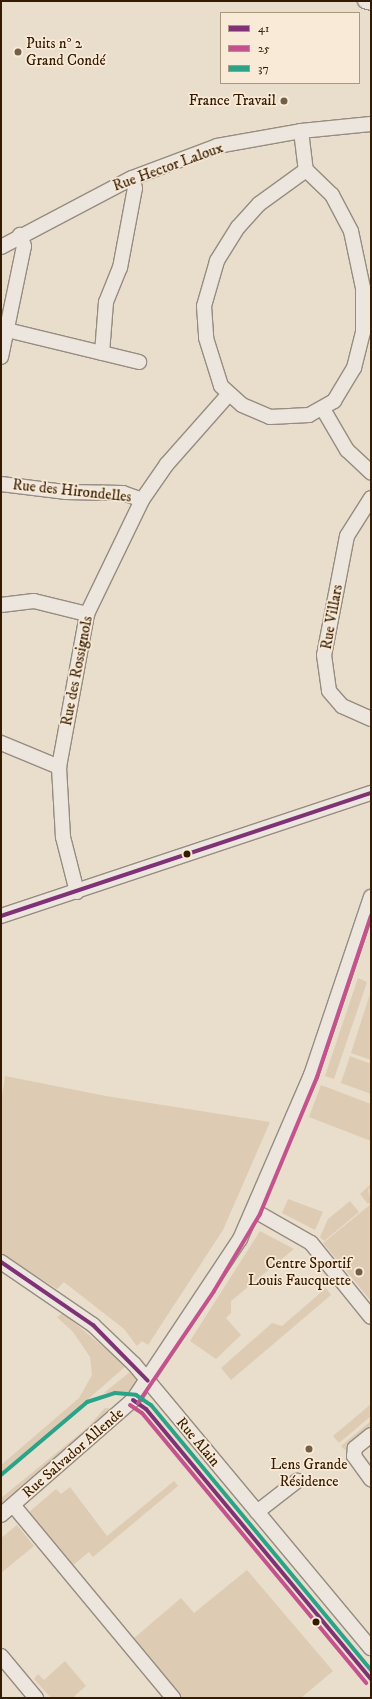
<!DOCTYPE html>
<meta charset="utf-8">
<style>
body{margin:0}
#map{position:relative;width:372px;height:1699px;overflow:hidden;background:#e9ddcc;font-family:"IM FELL DW Pica",serif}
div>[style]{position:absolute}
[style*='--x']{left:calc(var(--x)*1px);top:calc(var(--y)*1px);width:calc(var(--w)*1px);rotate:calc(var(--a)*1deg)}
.green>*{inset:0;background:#ddccb3}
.roads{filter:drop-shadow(1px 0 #968c80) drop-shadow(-1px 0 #968c80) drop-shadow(0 1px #968c80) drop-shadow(0 -1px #968c80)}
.minor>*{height:14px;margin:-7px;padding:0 7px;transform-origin:7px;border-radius:7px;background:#ece6de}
.bus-1>*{height:4px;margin:-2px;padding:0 2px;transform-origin:2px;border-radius:2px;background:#7f3376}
.bus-2>*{height:4px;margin:-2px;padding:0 2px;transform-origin:2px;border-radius:2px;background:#c4538d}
.bus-3>*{height:4px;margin:-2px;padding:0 2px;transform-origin:2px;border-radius:2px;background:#2ba388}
.dots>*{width:11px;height:11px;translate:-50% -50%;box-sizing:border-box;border:2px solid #f8ead6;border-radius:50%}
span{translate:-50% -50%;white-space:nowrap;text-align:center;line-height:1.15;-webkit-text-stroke:3.5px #f8ead6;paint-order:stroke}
.poi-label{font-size:15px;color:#341a00}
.left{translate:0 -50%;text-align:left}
.right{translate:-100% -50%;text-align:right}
.street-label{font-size:15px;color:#341a00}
.frame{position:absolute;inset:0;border:2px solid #341a00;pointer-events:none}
.legend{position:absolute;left:220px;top:12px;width:140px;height:72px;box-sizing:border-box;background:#f8ead6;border:1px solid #aa9780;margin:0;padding:5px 7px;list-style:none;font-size:12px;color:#341a00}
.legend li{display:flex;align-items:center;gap:8px;height:20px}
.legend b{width:20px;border:1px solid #aa9780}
</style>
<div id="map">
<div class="green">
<div style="clip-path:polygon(358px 978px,367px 982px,334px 1079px,325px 1076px)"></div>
<div style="clip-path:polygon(370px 994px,371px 995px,371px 1060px,351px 1053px)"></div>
<div style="clip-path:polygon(350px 1056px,371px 1064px,371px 1094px,341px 1083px)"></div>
<div style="clip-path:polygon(5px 1076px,106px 1096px,270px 1122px,223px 1230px,148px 1345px,142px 1341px,137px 1346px,124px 1329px,64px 1282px,57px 1289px,1px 1254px,1px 1103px)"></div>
<div style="clip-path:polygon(321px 1085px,371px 1104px,371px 1141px,309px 1117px)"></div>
<div style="clip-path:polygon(371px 1184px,371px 1191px,368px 1188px,371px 1202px,368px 1204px,360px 1194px)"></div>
<div style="clip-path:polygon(288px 1199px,323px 1212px,315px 1230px,282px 1213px)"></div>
<div style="clip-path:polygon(350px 1201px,359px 1212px,324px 1241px,320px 1237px,328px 1219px)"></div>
<div style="clip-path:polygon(371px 1204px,371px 1301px,323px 1243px)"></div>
<div style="clip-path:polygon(260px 1231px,294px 1249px,231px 1301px,231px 1313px,226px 1318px,241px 1335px,216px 1359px,190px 1341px)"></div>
<div style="clip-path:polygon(326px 1288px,331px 1295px,231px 1380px,221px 1368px,272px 1323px,282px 1326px)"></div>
<div style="clip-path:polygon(63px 1313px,126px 1366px,1px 1475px,1px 1465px,79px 1398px,92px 1375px,90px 1357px,73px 1332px,57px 1317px)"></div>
<div style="clip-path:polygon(131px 1371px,136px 1379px,134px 1392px,104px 1393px)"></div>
<div style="clip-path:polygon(371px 1404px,371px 1416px,339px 1443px,333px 1436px)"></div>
<div style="clip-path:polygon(105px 1408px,116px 1409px,1px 1509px,1px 1498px,88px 1427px)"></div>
<div style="clip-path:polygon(371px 1421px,371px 1427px,345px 1450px,341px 1446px)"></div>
<div style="clip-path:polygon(174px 1481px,178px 1486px,93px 1557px,89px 1552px,72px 1566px,28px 1513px,56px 1489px,61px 1494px,70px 1487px,107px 1536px)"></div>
<div style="clip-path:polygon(17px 1525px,34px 1546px,1px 1573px,1px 1538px)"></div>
<div style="clip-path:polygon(247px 1570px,333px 1671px,301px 1698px,181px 1698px,133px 1639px,181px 1598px,194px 1613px)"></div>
<div style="clip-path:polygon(65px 1661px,86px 1686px,72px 1698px,51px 1698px,34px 1679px,38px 1674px,44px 1680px)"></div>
</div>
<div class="roads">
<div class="minor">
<div style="--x:365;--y:1;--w:6;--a:18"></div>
<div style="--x:301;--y:131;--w:39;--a:83"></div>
<div style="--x:306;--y:170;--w:58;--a:144.1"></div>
<div style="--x:259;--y:204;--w:31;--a:132"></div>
<div style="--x:238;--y:227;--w:40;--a:122"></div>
<div style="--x:217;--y:261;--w:47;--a:106.1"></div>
<div style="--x:204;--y:306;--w:32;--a:86"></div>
<div style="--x:206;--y:338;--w:50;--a:72.6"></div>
<div style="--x:221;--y:386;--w:28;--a:42"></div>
<div style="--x:242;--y:405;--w:30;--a:23"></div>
<div style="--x:270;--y:417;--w:39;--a:-3"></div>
<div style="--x:309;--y:415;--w:29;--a:-29"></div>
<div style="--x:334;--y:401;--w:39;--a:-59"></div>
<div style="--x:354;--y:368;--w:37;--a:-76"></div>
<div style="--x:363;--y:332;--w:44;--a:-90"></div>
<div style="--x:363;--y:288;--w:58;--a:-101.9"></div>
<div style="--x:351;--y:231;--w:41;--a:-117.8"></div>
<div style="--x:332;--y:195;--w:36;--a:-136"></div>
<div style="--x:1;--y:247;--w:148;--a:-27.8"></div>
<div style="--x:132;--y:178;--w:91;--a:-20.6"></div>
<div style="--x:217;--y:146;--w:85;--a:-10.1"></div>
<div style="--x:301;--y:131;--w:70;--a:-5.7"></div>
<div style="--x:7;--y:330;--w:136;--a:13.6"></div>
<div style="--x:102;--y:353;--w:51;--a:-85.5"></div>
<div style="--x:106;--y:302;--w:37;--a:-68"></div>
<div style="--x:120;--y:268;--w:81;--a:-79.4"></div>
<div style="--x:135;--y:188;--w:10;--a:-107"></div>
<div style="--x:1;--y:357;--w:113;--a:-78.3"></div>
<div style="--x:24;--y:246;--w:12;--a:-110"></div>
<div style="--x:323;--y:409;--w:48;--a:59.7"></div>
<div style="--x:347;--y:450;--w:33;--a:43"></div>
<div style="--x:1;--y:484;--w:64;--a:7.1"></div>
<div style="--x:65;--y:492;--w:58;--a:1"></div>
<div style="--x:123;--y:493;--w:20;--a:20"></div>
<div style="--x:371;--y:498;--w:45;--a:122.3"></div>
<div style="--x:347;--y:536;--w:121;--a:100.9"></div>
<div style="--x:324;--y:655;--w:36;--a:82"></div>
<div style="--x:329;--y:691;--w:20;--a:49"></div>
<div style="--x:342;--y:706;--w:32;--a:24"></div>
<div style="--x:1;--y:605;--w:33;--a:-7"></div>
<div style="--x:34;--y:601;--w:55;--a:13.8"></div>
<div style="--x:1;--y:743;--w:63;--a:22.5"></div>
<div style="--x:77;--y:892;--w:57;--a:-104.3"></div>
<div style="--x:63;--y:837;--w:70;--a:-93.3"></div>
<div style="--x:59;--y:767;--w:156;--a:-79.6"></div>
<div style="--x:87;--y:614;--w:127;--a:-64.2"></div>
<div style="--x:142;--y:500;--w:44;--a:-55.2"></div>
<div style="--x:167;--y:464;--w:92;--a:-48.5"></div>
<div style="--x:1;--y:916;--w:390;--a:-18.4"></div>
<div style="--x:255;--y:1211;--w:64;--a:29.7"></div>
<div style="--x:311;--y:1243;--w:95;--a:51"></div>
<div style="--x:1;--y:1262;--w:112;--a:34.4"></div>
<div style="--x:93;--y:1325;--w:57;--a:43.6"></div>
<div style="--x:134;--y:1364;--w:370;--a:50.2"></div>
<div style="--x:371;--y:1435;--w:21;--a:141"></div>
<div style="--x:355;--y:1448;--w:8;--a:97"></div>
<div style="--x:354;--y:1456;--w:29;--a:54"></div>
<div style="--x:13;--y:1505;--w:251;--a:50.3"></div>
<div style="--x:257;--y:1512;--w:51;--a:-37.8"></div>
<div style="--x:1;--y:1515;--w:175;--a:-41.1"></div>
<div style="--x:133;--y:1400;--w:193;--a:-56.4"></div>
<div style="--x:240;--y:1239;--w:179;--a:-66.6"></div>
<div style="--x:311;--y:1075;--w:188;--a:-71.4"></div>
<div style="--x:1;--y:1656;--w:55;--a:50.2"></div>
</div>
</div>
<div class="bus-1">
<div style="--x:1;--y:916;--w:390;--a:-18.4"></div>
<div style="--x:1;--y:1262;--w:112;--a:34.4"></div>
<div style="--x:93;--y:1325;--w:78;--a:45.5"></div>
<div style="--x:133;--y:1400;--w:16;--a:35"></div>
<div style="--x:146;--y:1409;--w:351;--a:50.2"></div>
</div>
<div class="bus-2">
<div style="--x:138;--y:1403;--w:135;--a:-55.8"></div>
<div style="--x:214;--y:1291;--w:90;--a:-59.1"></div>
<div style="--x:260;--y:1214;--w:148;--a:-67.4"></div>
<div style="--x:317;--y:1077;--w:170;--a:-71.5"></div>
<div style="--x:130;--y:1405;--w:14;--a:34"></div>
<div style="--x:142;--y:1413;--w:351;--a:50.3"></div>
</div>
<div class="bus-3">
<div style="--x:1;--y:1475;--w:113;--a:-40.3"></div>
<div style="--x:87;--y:1402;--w:29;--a:-18"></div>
<div style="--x:115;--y:1393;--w:21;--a:5"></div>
<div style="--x:136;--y:1395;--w:18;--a:34"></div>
<div style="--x:151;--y:1405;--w:344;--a:50.3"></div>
</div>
<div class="dots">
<div style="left:18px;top:52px;background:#735e47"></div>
<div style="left:284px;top:101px;background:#735e47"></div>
<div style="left:187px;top:854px;background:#341a00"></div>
<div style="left:359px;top:1272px;background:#735e47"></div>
<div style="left:309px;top:1449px;background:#735e47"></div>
<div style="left:316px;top:1622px;background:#341a00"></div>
</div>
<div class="poi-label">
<span class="left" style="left:26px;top:52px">Puits n° 2<br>Grand Condé</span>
<span class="right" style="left:276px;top:101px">France Travail</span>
<span class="right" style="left:351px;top:1272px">Centre Sportif<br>Louis Faucquette</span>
<span style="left:309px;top:1473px">Lens Grande<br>Résidence</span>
</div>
<div class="street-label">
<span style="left:168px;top:167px;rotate:-20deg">Rue Hector Laloux</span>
<span style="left:72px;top:491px;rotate:6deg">Rue des Hirondelles</span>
<span style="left:332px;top:617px;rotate:-80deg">Rue Villars</span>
<span style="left:77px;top:671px;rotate:-79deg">Rue des Rossignols</span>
<span style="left:198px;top:1442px;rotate:50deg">Rue Alain</span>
<span style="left:73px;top:1453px;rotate:-41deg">Rue Salvador Allende</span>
</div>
<div class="frame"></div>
<ul class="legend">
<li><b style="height:5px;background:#7f3376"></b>41</li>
<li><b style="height:5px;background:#c4538d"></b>25</li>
<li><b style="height:5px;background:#2ba388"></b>37</li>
</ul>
</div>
